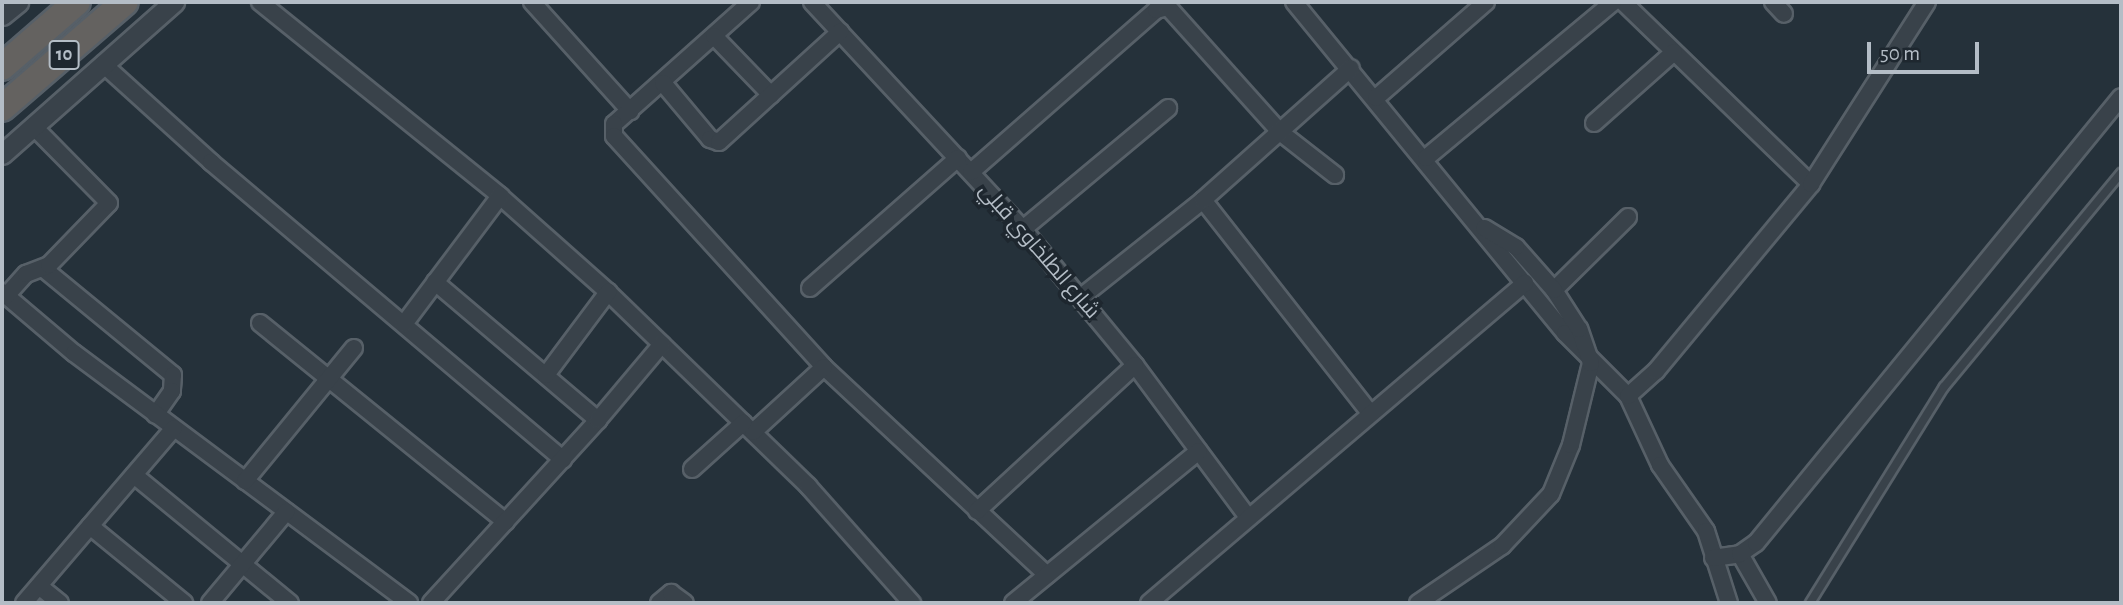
<!DOCTYPE html>
<meta charset="utf-8">
<style>
body{margin:0}
#map{position:relative;width:2123px;height:605px;overflow:hidden;background:#25313a;font-family:"Alegreya Sans",Cairo,sans-serif}
div>[style]{position:absolute}
[style*='--x']{left:calc(var(--x)*1px);top:calc(var(--y)*1px);width:calc(var(--w)*1px);rotate:calc(var(--a)*1deg)}
.roads{filter:drop-shadow(2px 0 #576068) drop-shadow(-2px 0 #576068) drop-shadow(0 2px #576068) drop-shadow(0 -2px #576068)}
.service>*{height:8px;margin:-4px;padding:0 4px;transform-origin:4px;border-radius:4px;background:#39424a}
.minor>*{height:16px;margin:-8px;padding:0 8px;transform-origin:8px;border-radius:8px;background:#39424a}
.tertiary>*{height:19px;margin:-9.5px;padding:0 9.5px;transform-origin:9.5px;border-radius:9.5px;background:#39424a}
.trunk>*{height:26px;margin:-13px;padding:0 13px;transform-origin:13px;border-radius:13px;background:#646260}
span{translate:-50% -50%;white-space:nowrap;text-align:center;line-height:1.15;-webkit-text-stroke:7px #1e272f;paint-order:stroke}
.shield-label span{padding:2px 5px;background:#1e272f;border:2px solid;border-radius:5px;-webkit-text-stroke-width:0}
.shield-label{font-size:19px;color:#b4bdc6;font-weight:700}
.street-label{font-size:21px;color:#b4bdc6}
.frame{position:absolute;inset:0;border:4px solid #b4bdc6;pointer-events:none}
.scale{position:absolute;left:1867px;top:42px;width:112px;height:32px;box-sizing:border-box;border:4px solid #b4bdc6;border-top:0;padding-left:9px;font-size:21px;line-height:24px;white-space:nowrap;color:#b4bdc6;-webkit-text-stroke:5px #1e272f;paint-order:stroke}
</style>
<div id="map">
<div class="roads">
<div class="service">
<div style="--x:1810;--y:603;--w:254;--a:-58.2"></div>
<div style="--x:1944;--y:387;--w:278;--a:-50.4"></div>
</div>
<div class="minor">
<div style="--x:260;--y:2;--w:309;--a:38.9"></div>
<div style="--x:500;--y:196;--w:144;--a:41.6"></div>
<div style="--x:608;--y:292;--w:279;--a:44.1"></div>
<div style="--x:808;--y:486;--w:157;--a:48.4"></div>
<div style="--x:532;--y:2;--w:147;--a:48"></div>
<div style="--x:751;--y:2;--w:183;--a:138.3"></div>
<div style="--x:614;--y:124;--w:12;--a:90"></div>
<div style="--x:614;--y:136;--w:312;--a:47.7"></div>
<div style="--x:824;--y:367;--w:305;--a:43"></div>
<div style="--x:812;--y:2;--w:310;--a:47.1"></div>
<div style="--x:1023;--y:229;--w:176;--a:50.5"></div>
<div style="--x:1135;--y:365;--w:188;--a:53.4"></div>
<div style="--x:1294;--y:2;--w:428;--a:50.7"></div>
<div style="--x:1565;--y:333;--w:89;--a:45"></div>
<div style="--x:1628;--y:396;--w:76;--a:65.1"></div>
<div style="--x:1660;--y:465;--w:80;--a:55.1"></div>
<div style="--x:1706;--y:531;--w:76;--a:72.3"></div>
<div style="--x:1623;--y:2;--w:262;--a:44.1"></div>
<div style="--x:1773;--y:2;--w:16;--a:47"></div>
<div style="--x:714;--y:36;--w:82;--a:46"></div>
<div style="--x:103;--y:64;--w:146;--a:42.2"></div>
<div style="--x:211;--y:162;--w:461;--a:40.2"></div>
<div style="--x:663;--y:83;--w:73;--a:50"></div>
<div style="--x:710;--y:139;--w:9;--a:18"></div>
<div style="--x:719;--y:142;--w:164;--a:-42.3"></div>
<div style="--x:1376;--y:98;--w:146;--a:-41.1"></div>
<div style="--x:1594;--y:123;--w:107;--a:-41.6"></div>
<div style="--x:1426;--y:158;--w:244;--a:-39.8"></div>
<div style="--x:971;--y:172;--w:246;--a:-41.2"></div>
<div style="--x:1156;--y:10;--w:12;--a:-14"></div>
<div style="--x:1168;--y:7;--w:168;--a:48.1"></div>
<div style="--x:1280;--y:132;--w:70;--a:38"></div>
<div style="--x:1203;--y:200;--w:269;--a:51.9"></div>
<div style="--x:1023;--y:229;--w:189;--a:-39.8"></div>
<div style="--x:44;--y:269;--w:167;--a:39.4"></div>
<div style="--x:173;--y:375;--w:16;--a:94"></div>
<div style="--x:172;--y:391;--w:29;--a:125"></div>
<div style="--x:435;--y:282;--w:214;--a:40.3"></div>
<div style="--x:810;--y:288;--w:197;--a:-41.3"></div>
<div style="--x:1554;--y:290;--w:104;--a:-44.6"></div>
<div style="--x:2;--y:292;--w:94;--a:40.3"></div>
<div style="--x:74;--y:353;--w:418;--a:36.7"></div>
<div style="--x:6;--y:296;--w:30;--a:-48"></div>
<div style="--x:26;--y:274;--w:25;--a:-21"></div>
<div style="--x:49;--y:265;--w:86;--a:-45.9"></div>
<div style="--x:109;--y:203;--w:108;--a:-134.6"></div>
<div style="--x:1080;--y:298;--w:157;--a:-38.5"></div>
<div style="--x:1203;--y:200;--w:198;--a:-41.7"></div>
<div style="--x:260;--y:323;--w:316;--a:39"></div>
<div style="--x:404;--y:324;--w:160;--a:-53.1"></div>
<div style="--x:546;--y:375;--w:104;--a:-53.2"></div>
<div style="--x:1628;--y:396;--w:38;--a:-42"></div>
<div style="--x:1656;--y:371;--w:243;--a:-50.3"></div>
<div style="--x:1811;--y:184;--w:216;--a:-57.5"></div>
<div style="--x:753;--y:432;--w:96;--a:-42.5"></div>
<div style="--x:692;--y:469;--w:69;--a:-42"></div>
<div style="--x:134;--y:475;--w:202;--a:39.4"></div>
<div style="--x:245;--y:481;--w:172;--a:-50.7"></div>
<div style="--x:977;--y:511;--w:215;--a:-42.7"></div>
<div style="--x:90;--y:526;--w:122;--a:39.3"></div>
<div style="--x:1740;--y:554;--w:56;--a:60.3"></div>
<div style="--x:1713;--y:558;--w:27;--a:-8"></div>
<div style="--x:1740;--y:554;--w:19;--a:-35"></div>
<div style="--x:1756;--y:543;--w:576;--a:-50.7"></div>
<div style="--x:39;--y:586;--w:27;--a:39"></div>
<div style="--x:24;--y:603;--w:230;--a:-49.4"></div>
<div style="--x:210;--y:603;--w:119;--a:-50.1"></div>
<div style="--x:431;--y:603;--w:248;--a:-47.6"></div>
<div style="--x:598;--y:420;--w:99;--a:-49.9"></div>
<div style="--x:659;--y:603;--w:16;--a:-40"></div>
<div style="--x:671;--y:593;--w:17;--a:36"></div>
<div style="--x:1013;--y:603;--w:240;--a:-39.3"></div>
<div style="--x:1149;--y:603;--w:494;--a:-40.4"></div>
<div style="--x:1418;--y:603;--w:102;--a:-34.2"></div>
<div style="--x:1502;--y:546;--w:71;--a:-46.7"></div>
<div style="--x:1551;--y:494;--w:53;--a:-67.8"></div>
<div style="--x:1571;--y:445;--w:84;--a:-76.3"></div>
<div style="--x:1591;--y:363;--w:36;--a:-109"></div>
<div style="--x:1579;--y:329;--w:46;--a:-122.7"></div>
<div style="--x:1554;--y:290;--w:57;--a:-131.5"></div>
<div style="--x:1516;--y:247;--w:37;--a:-149"></div>
</div>
<div class="tertiary">
<div style="--x:2;--y:15;--w:21;--a:-39"></div>
<div style="--x:2;--y:154;--w:230;--a:-41.5"></div>
</div>
<div class="trunk">
<div style="--x:2;--y:67;--w:99;--a:-40.9"></div>
<div style="--x:2;--y:108;--w:162;--a:-40.8"></div>
</div>
</div>
<div class="shield-label">
<span style="left:64px;top:55px">10</span>
</div>
<div class="street-label">
<span style="left:1039px;top:251px;rotate:49deg">شارع الطلخاوي قبلي</span>
</div>
<div class="frame"></div>
<div class="scale">50 m</div>
</div>
